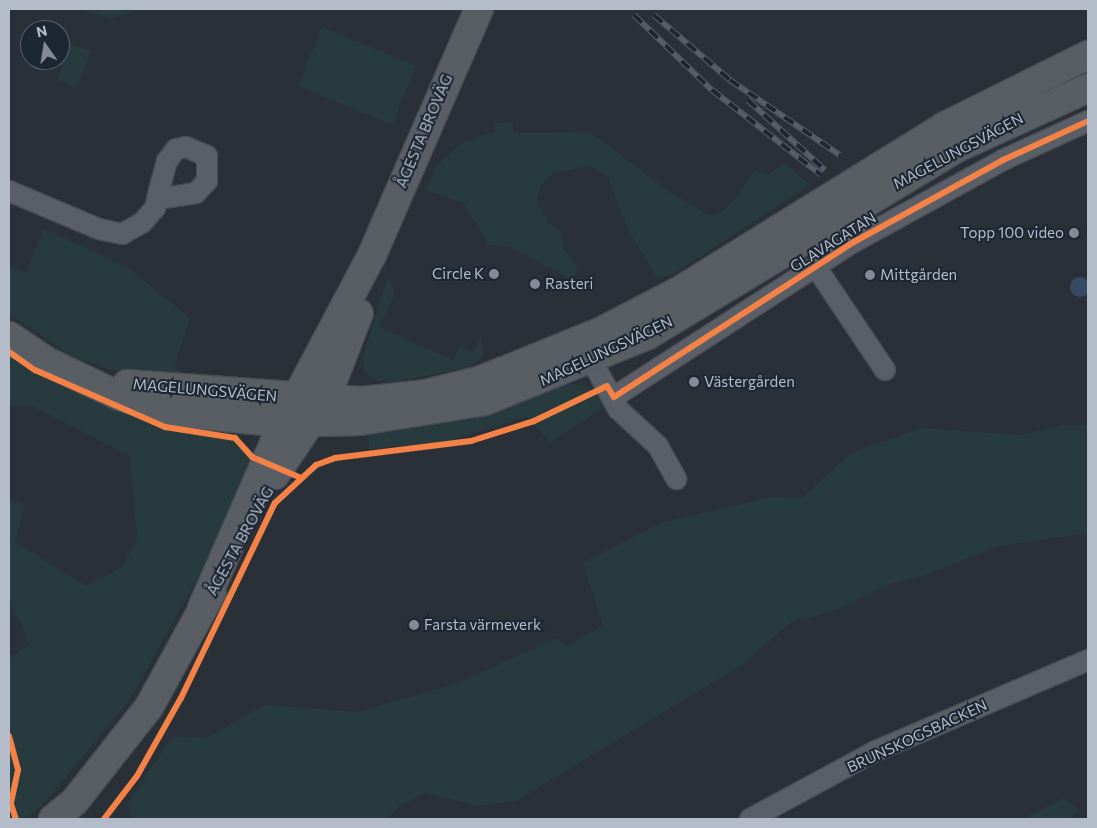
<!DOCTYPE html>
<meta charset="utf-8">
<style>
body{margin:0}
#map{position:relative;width:1097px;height:828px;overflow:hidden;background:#2a3038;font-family:Commissioner,sans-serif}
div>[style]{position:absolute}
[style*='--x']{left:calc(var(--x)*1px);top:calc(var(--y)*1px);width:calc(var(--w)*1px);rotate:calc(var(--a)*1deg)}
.green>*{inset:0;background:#273a3e}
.water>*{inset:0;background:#384963}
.round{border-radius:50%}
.roads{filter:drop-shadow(1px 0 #484c53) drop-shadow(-1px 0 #484c53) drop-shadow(0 1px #484c53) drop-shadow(0 -1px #484c53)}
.minor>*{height:20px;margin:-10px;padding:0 10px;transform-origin:10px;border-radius:10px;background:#5a5e66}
.secondary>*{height:28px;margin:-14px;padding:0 14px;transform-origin:14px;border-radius:14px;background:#595d64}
.rail>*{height:5.5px;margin-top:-2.75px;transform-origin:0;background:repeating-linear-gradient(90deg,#1d2633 0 11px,#595d64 0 22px);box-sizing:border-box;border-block:1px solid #595d64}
.cycleway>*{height:6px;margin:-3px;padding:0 3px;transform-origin:3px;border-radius:3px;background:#f48246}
.dots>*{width:14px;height:14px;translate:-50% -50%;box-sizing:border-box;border:2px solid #1d2633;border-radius:50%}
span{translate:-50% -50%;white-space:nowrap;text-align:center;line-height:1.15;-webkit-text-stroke:4px #1d2633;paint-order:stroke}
.street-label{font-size:15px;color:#b4bcc9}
.poi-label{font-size:15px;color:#b4bcc9}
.right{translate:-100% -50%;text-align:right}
.left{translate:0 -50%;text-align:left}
.frame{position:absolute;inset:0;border:10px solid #b4bcc9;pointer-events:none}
.north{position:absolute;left:20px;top:20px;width:50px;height:50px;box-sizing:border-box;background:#1d2633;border:1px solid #59626f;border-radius:50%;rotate:347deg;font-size:14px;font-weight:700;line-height:20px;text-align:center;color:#b4bcc9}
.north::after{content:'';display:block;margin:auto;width:18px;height:22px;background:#848b96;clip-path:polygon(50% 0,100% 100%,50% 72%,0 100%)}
</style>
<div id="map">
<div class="green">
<div style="clip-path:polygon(79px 9px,140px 9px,110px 19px)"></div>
<div style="clip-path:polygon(322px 27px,416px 66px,392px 125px,298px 86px)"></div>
<div style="clip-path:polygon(70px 44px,91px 51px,78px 88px,57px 81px)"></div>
<div style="clip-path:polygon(513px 122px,513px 133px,590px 132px,671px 193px,709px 215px,720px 213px,734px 200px,756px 170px,768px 175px,785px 163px,810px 185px,672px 275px,657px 278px,628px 229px,608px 177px,590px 166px,553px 173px,541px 185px,537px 200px,548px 223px,562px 232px,564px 250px,577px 265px,575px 281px,509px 247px,489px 245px,463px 203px,425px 190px,437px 166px,460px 144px,495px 131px,494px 123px)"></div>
<div style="clip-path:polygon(44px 229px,127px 267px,190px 318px,175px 364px,179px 377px,112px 370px,73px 357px,9px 314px,9px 266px,25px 273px)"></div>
<div style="clip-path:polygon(388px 277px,395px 293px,379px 327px,453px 360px,460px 346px,473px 352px,481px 337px,484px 354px,479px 360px,470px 367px,395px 382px,378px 381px,365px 372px,362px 359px)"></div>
<div style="clip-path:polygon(9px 355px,78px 393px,172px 429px,240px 439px,257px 460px,233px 514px,131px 698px,41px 807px,24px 819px,9px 819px,9px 658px,30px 644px,9px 599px,9px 500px,25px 504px,15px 542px,86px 586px,122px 567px,137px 540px,130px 456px,32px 406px,9px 406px)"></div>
<div style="clip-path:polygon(561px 382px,586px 386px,605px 407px,550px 442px,526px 417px,445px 442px,369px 449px,368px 430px)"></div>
<div style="clip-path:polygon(1063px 425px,1088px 425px,1088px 533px,995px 547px,924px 576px,889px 584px,837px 610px,791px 622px,742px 665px,516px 801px,478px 806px,425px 793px,399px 806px,387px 819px,133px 819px,127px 805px,172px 736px,206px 738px,265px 705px,359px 712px,461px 682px,556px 638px,567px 646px,603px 626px,583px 563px,660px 523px,772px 497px,802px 498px,851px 453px,920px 428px,1021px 435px)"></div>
<div style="clip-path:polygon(1065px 798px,1080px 811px,1068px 819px,1023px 819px)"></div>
</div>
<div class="water">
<div class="round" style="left:1070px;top:277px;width:20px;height:20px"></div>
</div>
<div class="roads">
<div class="minor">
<div style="--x:9;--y:191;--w:98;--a:22.9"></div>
<div style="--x:99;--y:229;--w:24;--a:12"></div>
<div style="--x:122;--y:234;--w:23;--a:-29"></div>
<div style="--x:142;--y:223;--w:20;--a:-49"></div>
<div style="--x:155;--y:208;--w:9;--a:-77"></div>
<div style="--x:157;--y:199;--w:16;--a:-76"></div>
<div style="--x:161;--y:183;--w:23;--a:-75"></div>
<div style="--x:167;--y:161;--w:15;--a:-53"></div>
<div style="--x:176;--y:149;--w:10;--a:-11"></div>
<div style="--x:186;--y:147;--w:23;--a:23"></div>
<div style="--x:207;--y:156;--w:25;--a:90"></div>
<div style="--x:207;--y:181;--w:16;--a:133"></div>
<div style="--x:196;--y:193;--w:39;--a:171"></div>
<div style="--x:816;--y:267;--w:124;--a:56.2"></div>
<div style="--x:592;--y:361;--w:55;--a:61.6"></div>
<div style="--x:618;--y:409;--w:54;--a:42.8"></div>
<div style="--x:658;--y:446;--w:38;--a:61"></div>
<div style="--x:614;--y:397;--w:286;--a:-32.9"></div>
<div style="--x:854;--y:242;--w:170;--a:-28.8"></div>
<div style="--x:1003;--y:160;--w:94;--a:-24.6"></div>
<div style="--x:750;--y:819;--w:143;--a:-28.4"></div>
<div style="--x:876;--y:751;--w:231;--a:-23.2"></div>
</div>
<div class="secondary">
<div style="--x:9;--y:336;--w:47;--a:33.7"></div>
<div style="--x:48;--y:362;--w:79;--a:25.6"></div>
<div style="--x:119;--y:396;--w:57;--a:16.2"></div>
<div style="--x:174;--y:412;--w:110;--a:5.8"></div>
<div style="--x:283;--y:423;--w:77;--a:-1.5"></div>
<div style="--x:360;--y:421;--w:127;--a:-9.1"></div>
<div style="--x:485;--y:401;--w:176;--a:-22"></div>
<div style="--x:648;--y:335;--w:361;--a:-31.2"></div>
<div style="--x:957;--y:148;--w:144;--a:-24.6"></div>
<div style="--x:127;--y:384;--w:236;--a:4.1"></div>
<div style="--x:362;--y:401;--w:63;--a:-6.3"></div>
<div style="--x:425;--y:394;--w:58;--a:-14"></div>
<div style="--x:481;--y:380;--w:128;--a:-22"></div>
<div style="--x:600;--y:332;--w:89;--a:-27.4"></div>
<div style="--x:679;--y:291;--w:313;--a:-31.8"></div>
<div style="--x:945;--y:126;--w:160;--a:-26.4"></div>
<div style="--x:275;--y:475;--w:89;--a:-56"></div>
<div style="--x:325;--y:401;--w:94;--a:-68.9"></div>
<div style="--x:202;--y:608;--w:202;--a:-66.4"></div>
<div style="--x:283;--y:423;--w:190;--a:-62.1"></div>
<div style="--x:372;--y:255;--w:268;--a:-66.5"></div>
<div style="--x:53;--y:819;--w:28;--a:-39"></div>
<div style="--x:75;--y:801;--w:120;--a:-51.8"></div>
<div style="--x:149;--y:707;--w:131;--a:-61.3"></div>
</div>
</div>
<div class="rail">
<div style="--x:634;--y:15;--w:108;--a:43.9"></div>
<div style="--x:712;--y:90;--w:138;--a:37.9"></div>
<div style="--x:654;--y:15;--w:100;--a:40.5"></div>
<div style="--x:730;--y:80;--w:133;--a:34.3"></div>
<div style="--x:748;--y:100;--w:104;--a:42.3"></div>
</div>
<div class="cycleway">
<div style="--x:9;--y:352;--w:32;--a:35"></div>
<div style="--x:35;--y:370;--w:142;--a:23.7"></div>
<div style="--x:165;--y:427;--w:71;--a:8.9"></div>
<div style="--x:235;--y:438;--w:25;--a:48"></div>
<div style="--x:252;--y:457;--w:51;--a:23.1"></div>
<div style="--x:9;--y:736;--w:35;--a:75"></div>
<div style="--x:18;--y:770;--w:35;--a:102"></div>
<div style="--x:11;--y:804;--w:16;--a:72"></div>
<div style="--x:104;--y:819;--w:54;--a:-52.5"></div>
<div style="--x:137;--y:776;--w:90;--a:-60.6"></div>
<div style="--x:181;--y:698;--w:216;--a:-64.3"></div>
<div style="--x:275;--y:503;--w:56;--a:-42.8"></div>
<div style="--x:316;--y:465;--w:20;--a:-20"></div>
<div style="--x:335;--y:458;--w:137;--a:-7.1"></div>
<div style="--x:471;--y:441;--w:66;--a:-17.6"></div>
<div style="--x:534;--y:421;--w:81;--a:-25.6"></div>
<div style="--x:607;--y:386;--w:13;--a:58"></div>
<div style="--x:614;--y:397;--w:286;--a:-32.9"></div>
<div style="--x:854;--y:242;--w:170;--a:-28.8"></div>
<div style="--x:1003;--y:160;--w:94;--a:-24.6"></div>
</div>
<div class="dots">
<div style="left:1074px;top:233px;background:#848b96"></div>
<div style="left:494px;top:274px;background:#848b96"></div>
<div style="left:870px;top:275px;background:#848b96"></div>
<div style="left:535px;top:284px;background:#848b96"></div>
<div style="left:694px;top:382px;background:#848b96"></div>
<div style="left:414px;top:625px;background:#848b96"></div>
</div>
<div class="street-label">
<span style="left:424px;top:131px;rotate:-67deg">ÅGESTA BROVÄG</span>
<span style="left:958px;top:151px;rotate:-28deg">MAGELUNGSVÄGEN</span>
<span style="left:833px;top:242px;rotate:-32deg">GLAVAGATAN</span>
<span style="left:606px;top:351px;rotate:-25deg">MAGELUNGSVÄGEN</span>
<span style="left:205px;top:390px;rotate:5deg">MAGELUNGSVÄGEN</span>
<span style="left:240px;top:541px;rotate:-61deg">ÅGESTA BROVÄG</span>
<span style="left:917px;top:736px;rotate:-25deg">BRUNSKOGSBACKEN</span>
</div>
<div class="poi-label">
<span class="right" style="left:1064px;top:233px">Topp 100 video</span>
<span class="right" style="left:484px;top:274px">Circle K</span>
<span class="left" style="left:880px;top:275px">Mittgården</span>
<span class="left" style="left:545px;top:284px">Rasteri</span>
<span class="left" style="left:704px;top:382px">Västergården</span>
<span class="left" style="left:424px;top:625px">Farsta värmeverk</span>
</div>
<div class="frame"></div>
<div class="north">N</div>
</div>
